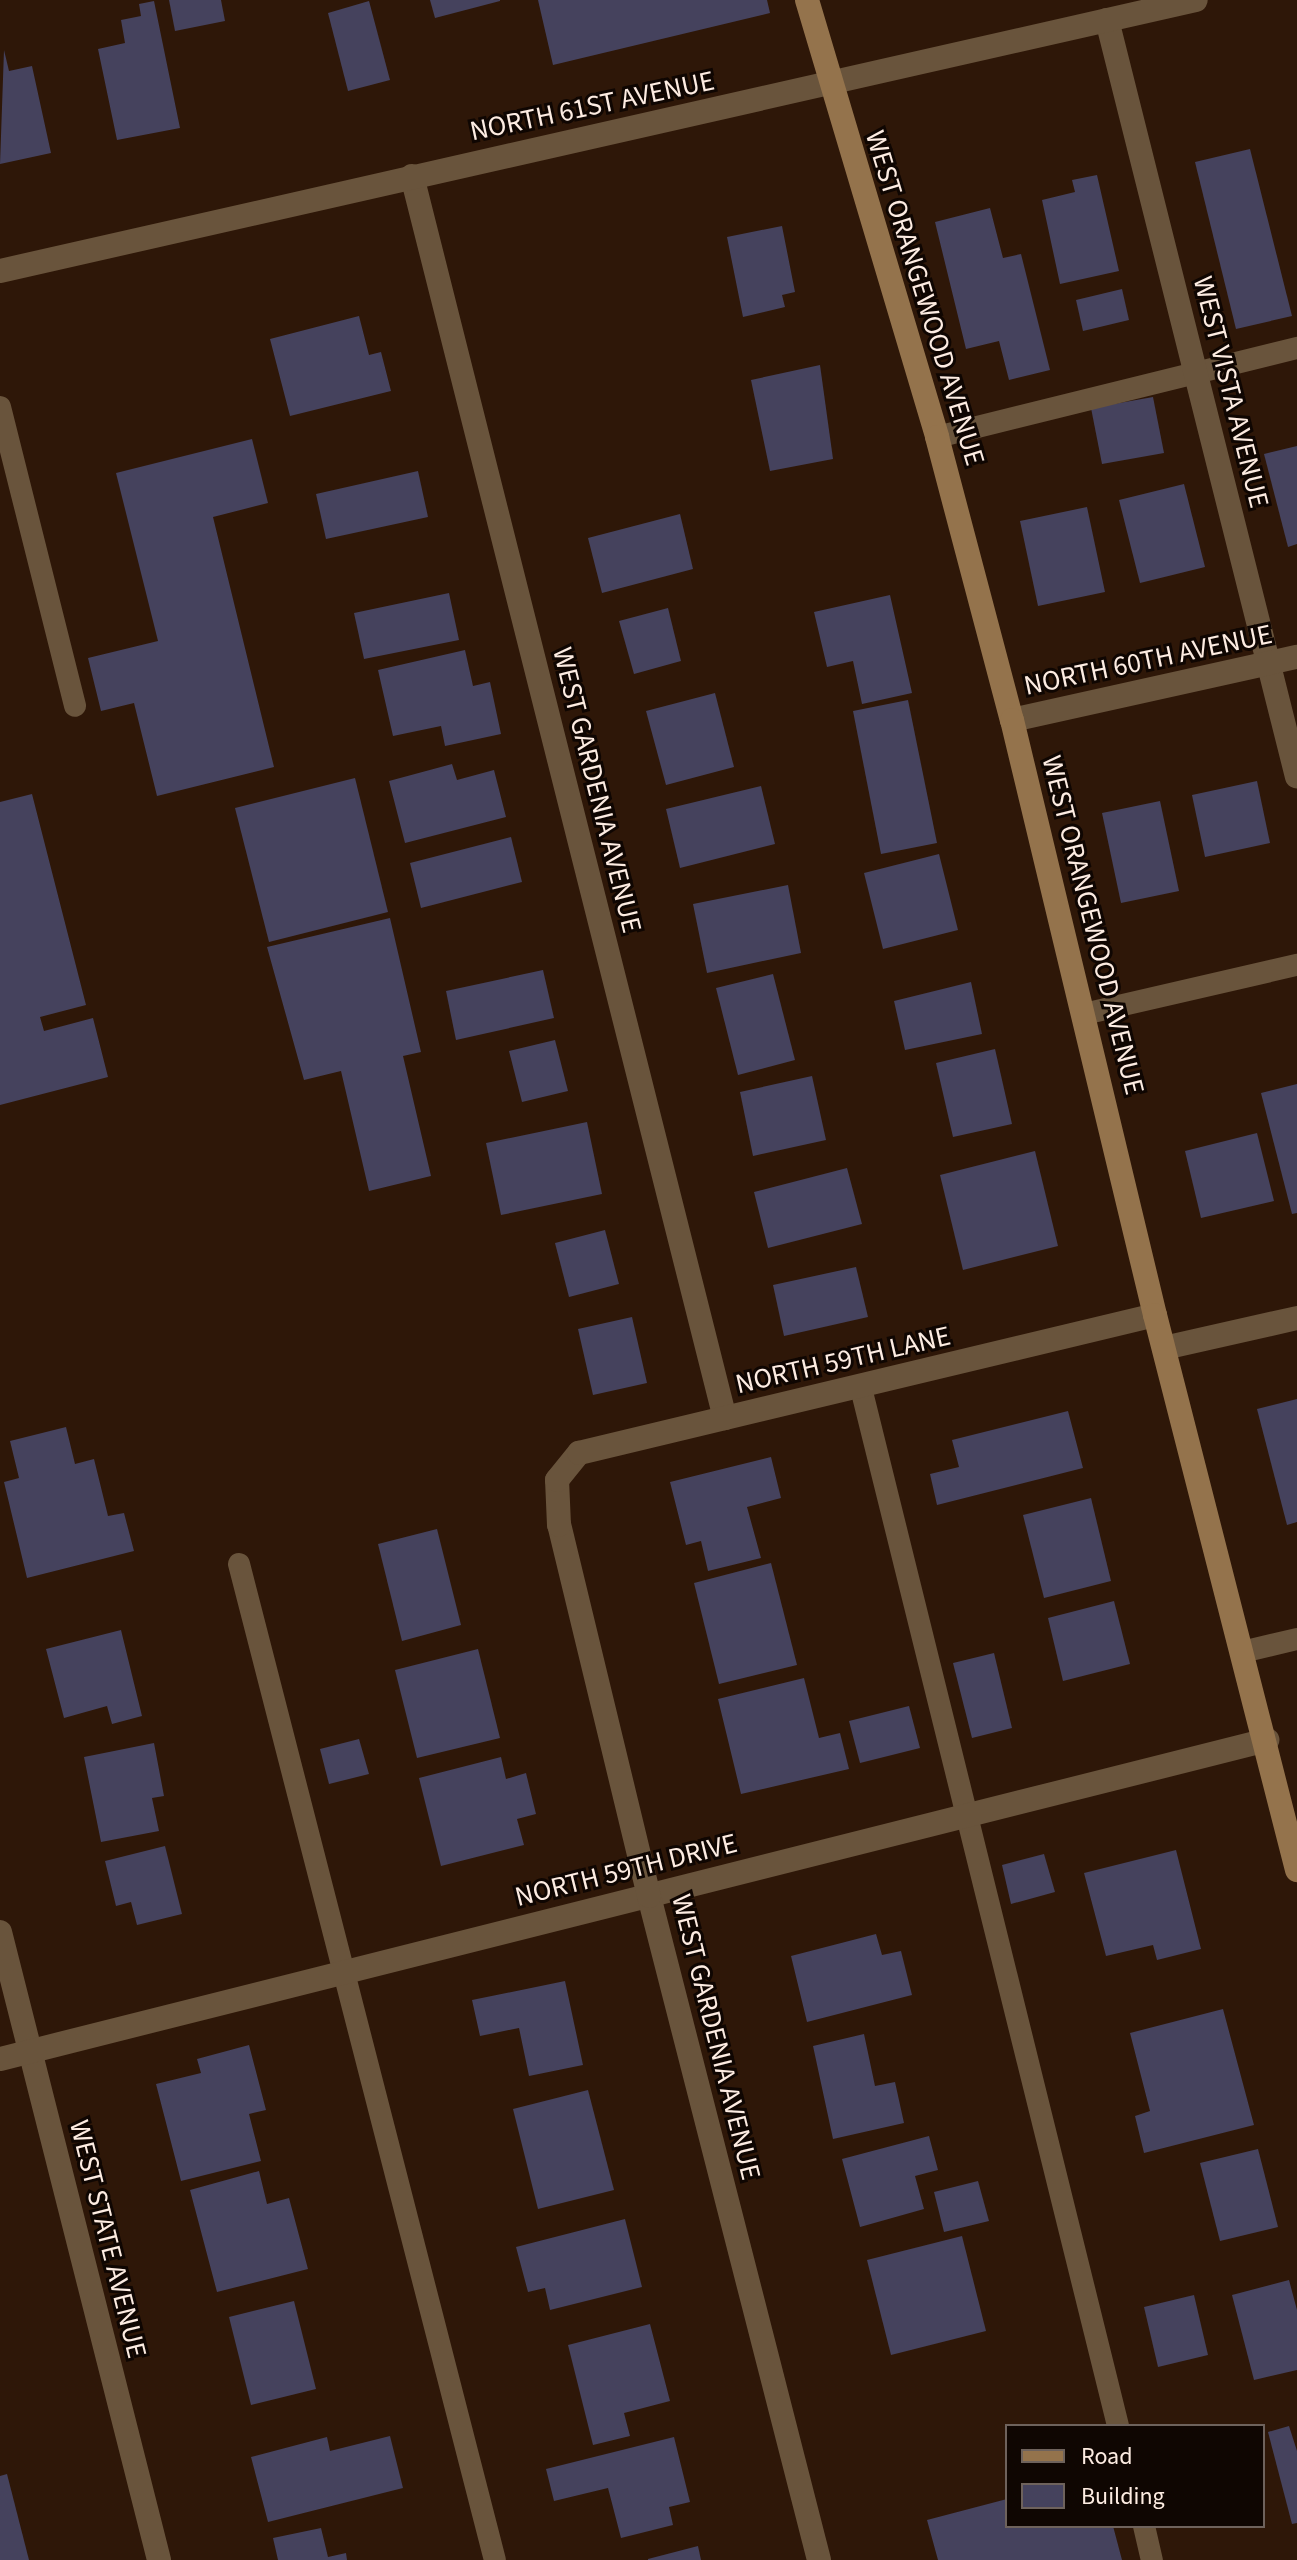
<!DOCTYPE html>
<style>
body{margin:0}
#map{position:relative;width:1297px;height:2560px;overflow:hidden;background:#2e1708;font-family:"Source Sans 3",sans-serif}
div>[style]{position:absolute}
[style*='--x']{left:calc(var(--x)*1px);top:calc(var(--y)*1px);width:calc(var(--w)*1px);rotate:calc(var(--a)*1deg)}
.building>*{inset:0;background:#45425d}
.lane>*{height:22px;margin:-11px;padding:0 11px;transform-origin:11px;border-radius:11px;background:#69543c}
.street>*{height:24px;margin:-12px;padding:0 12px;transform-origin:12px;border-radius:12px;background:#69543c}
.secondary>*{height:24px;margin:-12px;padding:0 12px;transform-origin:12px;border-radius:12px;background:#94734c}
span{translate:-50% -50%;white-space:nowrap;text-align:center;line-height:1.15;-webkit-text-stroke:6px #0f0602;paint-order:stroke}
.street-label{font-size:28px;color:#fdece2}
.legend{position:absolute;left:1005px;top:2424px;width:260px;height:104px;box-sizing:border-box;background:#0f0602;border:2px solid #6e625c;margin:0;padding:10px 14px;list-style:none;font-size:24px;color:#fdece2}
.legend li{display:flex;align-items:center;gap:16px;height:40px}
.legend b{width:40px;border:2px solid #6e625c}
</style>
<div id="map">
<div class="building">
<div style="clip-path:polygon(169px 0,221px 0,225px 21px,175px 31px)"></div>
<div style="clip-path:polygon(430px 0,500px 0,500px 1px,435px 18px)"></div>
<div style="clip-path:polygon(538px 0,767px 0,770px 13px,553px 65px)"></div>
<div style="clip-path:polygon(154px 1px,180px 128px,117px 140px,98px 49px,125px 43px,121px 20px,141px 16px,139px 4px)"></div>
<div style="clip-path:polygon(369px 1px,390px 80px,348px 91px,328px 13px)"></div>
<div style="clip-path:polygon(4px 50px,9px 71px,32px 66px,51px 153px,0 164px)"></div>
<div style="clip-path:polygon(1250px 149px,1292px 316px,1236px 329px,1195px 162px)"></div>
<div style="clip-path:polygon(1097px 175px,1119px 271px,1060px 284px,1042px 200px,1075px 192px,1072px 180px)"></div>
<div style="clip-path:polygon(990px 208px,1003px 258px,1021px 254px,1050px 370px,1009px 380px,999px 341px,966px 349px,935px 222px)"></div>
<div style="clip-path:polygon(782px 226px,795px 292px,782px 295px,785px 307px,743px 317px,727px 237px)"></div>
<div style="clip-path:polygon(1122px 289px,1129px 320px,1083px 331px,1076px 300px)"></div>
<div style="clip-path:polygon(359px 316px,369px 355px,381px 352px,391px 391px,290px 416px,270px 339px)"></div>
<div style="clip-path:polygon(820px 365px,833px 459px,770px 471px,751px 380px)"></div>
<div style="clip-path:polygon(1153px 397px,1164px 453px,1102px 464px,1091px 408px)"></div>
<div style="clip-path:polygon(252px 439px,268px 503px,213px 517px,274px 767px,157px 796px,134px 703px,101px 711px,88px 658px,158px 641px,116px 473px)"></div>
<div style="clip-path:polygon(1297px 446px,1297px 544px,1288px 547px,1264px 454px)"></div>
<div style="clip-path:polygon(418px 471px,428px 517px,326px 539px,316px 494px)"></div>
<div style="clip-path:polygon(1184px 484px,1205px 567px,1140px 583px,1119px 500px)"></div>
<div style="clip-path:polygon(1087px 507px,1105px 592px,1038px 606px,1020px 521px)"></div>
<div style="clip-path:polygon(680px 514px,693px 569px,602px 593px,588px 538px)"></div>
<div style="clip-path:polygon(449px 593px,459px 640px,364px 659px,354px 613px)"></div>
<div style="clip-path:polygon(890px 595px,912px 693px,862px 704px,853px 661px,827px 667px,814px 612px)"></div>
<div style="clip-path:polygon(668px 608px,681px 661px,634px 674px,619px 621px)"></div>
<div style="clip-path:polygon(465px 650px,473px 686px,490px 682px,501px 734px,445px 746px,441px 726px,393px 736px,378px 670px)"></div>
<div style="clip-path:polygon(715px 693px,734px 767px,666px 785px,646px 711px)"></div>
<div style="clip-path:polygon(908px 700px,937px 843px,881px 854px,853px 711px)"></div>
<div style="clip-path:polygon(452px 764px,457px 780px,494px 770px,506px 817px,405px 843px,389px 781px)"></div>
<div style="clip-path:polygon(355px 778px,388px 912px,269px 942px,235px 808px)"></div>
<div style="clip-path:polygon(1257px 781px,1270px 843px,1205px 857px,1192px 795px)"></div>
<div style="clip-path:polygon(761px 786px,775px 844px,680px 868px,666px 809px)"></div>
<div style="clip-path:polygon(32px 794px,86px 1005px,40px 1017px,44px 1031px,93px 1018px,108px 1077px,0 1105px,0 802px)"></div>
<div style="clip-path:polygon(1160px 801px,1179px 891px,1121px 903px,1102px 813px)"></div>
<div style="clip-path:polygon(511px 837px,522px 882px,421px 908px,410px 863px)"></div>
<div style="clip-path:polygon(939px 854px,958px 930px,883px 949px,864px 873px)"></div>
<div style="clip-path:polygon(788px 885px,801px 953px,707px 973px,693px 904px)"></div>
<div style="clip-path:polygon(390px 918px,421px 1052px,403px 1056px,431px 1176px,369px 1191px,341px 1071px,304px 1080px,267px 947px)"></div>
<div style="clip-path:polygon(543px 970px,554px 1018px,456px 1040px,446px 991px)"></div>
<div style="clip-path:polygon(773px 974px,795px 1060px,738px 1075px,716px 988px)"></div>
<div style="clip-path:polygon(971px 982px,982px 1034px,905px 1050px,894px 1001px)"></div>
<div style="clip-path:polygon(555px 1040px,568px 1091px,522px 1102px,509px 1051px)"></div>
<div style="clip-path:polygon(995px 1049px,1012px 1124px,953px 1137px,936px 1063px)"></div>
<div style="clip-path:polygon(812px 1076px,826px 1140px,753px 1156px,740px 1092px)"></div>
<div style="clip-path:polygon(1297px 1084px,1297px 1213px,1292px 1214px,1261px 1093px)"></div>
<div style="clip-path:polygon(587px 1122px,602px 1194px,501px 1215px,486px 1143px)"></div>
<div style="clip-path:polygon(1257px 1133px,1274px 1201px,1201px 1218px,1185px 1151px)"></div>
<div style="clip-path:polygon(1035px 1151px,1058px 1246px,963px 1270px,940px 1175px)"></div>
<div style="clip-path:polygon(847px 1168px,862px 1224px,768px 1248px,754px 1192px)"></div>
<div style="clip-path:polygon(605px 1230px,619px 1284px,569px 1297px,555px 1243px)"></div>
<div style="clip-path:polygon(856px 1267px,868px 1317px,784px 1336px,773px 1285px)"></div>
<div style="clip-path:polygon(632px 1317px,647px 1383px,593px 1395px,578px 1329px)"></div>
<div style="clip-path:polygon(1297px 1399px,1297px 1522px,1287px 1525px,1257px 1409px)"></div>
<div style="clip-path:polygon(1068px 1411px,1083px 1468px,937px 1505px,930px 1474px,959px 1467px,952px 1440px)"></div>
<div style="clip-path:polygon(66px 1427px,75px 1464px,94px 1459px,108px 1516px,124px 1513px,134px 1551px,27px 1578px,4px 1482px,19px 1478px,10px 1441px)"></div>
<div style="clip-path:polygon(771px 1457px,781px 1498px,747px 1507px,761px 1558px,708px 1571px,701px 1541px,686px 1545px,670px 1482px)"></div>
<div style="clip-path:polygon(1091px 1498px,1111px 1581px,1044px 1598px,1023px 1515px)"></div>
<div style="clip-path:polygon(437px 1529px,461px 1625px,402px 1641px,378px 1544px)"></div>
<div style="clip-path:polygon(771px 1563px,797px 1665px,719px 1684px,694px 1583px)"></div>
<div style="clip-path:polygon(1114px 1601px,1130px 1664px,1063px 1681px,1048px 1618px)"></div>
<div style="clip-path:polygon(121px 1630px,142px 1716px,112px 1724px,107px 1706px,64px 1718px,46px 1649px)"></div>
<div style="clip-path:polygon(478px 1649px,500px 1738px,417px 1758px,395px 1670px)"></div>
<div style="clip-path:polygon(994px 1653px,1012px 1728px,972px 1738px,953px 1663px)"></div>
<div style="clip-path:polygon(804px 1678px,819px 1738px,840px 1733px,849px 1769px,741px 1794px,718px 1699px)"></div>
<div style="clip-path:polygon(909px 1706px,920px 1748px,860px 1763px,849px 1721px)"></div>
<div style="clip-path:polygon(359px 1739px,369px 1774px,329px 1784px,320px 1749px)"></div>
<div style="clip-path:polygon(154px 1743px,164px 1796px,152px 1798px,159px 1831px,101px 1842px,84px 1757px)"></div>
<div style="clip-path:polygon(501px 1757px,506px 1779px,526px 1773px,536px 1814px,517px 1819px,524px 1845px,441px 1866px,419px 1778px)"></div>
<div style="clip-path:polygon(165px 1846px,182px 1914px,137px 1925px,131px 1902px,116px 1906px,105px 1861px)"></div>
<div style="clip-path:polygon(1176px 1850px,1201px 1949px,1157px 1960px,1153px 1945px,1106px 1956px,1084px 1873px)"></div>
<div style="clip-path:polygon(1044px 1854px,1055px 1892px,1011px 1904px,1002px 1865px)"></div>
<div style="clip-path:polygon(876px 1934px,882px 1955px,901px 1951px,912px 1995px,807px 2022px,791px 1956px)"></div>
<div style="clip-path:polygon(565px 1981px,583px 2065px,529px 2076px,519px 2028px,480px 2036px,472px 2000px)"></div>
<div style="clip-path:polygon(1223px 2009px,1254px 2125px,1144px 2153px,1135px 2116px,1150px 2111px,1130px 2033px)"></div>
<div style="clip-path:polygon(864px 2034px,875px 2086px,895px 2082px,904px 2123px,833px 2139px,813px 2046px)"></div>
<div style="clip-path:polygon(249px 2045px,266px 2110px,249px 2114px,261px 2161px,181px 2181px,156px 2084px,201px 2073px,197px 2059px)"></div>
<div style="clip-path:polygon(588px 2090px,614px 2190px,538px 2209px,513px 2109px)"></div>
<div style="clip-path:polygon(929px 2136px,938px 2170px,915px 2176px,924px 2209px,860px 2227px,842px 2159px)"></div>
<div style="clip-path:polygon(1258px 2149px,1278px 2227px,1220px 2241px,1200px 2163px)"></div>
<div style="clip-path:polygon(259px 2171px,267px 2204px,289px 2198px,308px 2269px,217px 2292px,190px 2190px)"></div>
<div style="clip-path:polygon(978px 2181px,989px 2221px,944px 2232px,934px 2192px)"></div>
<div style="clip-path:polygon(625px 2219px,642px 2287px,550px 2310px,545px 2288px,528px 2292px,516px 2247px)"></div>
<div style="clip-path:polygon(962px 2236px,986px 2331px,891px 2355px,867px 2260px)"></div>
<div style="clip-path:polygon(1289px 2280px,1297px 2310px,1297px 2370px,1254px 2380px,1232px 2295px)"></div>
<div style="clip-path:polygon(1194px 2295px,1208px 2355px,1158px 2367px,1144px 2307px)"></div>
<div style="clip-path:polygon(294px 2301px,316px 2389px,251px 2405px,229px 2317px)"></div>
<div style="clip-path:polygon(650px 2324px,670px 2401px,624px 2413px,630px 2436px,593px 2445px,568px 2345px)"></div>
<div style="clip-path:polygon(1289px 2426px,1297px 2451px,1297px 2523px,1292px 2524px,1268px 2432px)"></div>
<div style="clip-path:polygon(390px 2436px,403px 2488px,268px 2522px,251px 2457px,327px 2437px,330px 2451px)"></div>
<div style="clip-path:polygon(674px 2437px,690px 2502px,669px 2507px,673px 2525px,621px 2538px,608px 2488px,554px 2501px,546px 2469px)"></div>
<div style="clip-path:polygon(7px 2474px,29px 2560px,0 2560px,0 2476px)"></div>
<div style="clip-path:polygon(1007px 2499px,1007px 2526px,1113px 2526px,1122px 2560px,938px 2560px,927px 2520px)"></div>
<div style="clip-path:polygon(321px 2528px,328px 2557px,346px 2553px,347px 2560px,278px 2560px,273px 2538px)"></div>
<div style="clip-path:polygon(698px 2546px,701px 2560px,648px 2560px,648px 2559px)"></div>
</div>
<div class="lane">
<div style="--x:0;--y:407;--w:308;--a:75.9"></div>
<div style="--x:937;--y:437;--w:371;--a:-13.9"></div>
<div style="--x:1084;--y:1014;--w:219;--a:-13"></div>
<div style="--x:861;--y:1388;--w:1069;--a:76.09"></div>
<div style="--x:239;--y:1564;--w:1028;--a:75.59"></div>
<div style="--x:1242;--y:1652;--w:57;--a:-13.3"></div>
<div style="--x:1144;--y:2526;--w:35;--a:77"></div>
</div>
<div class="street">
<div style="--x:1107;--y:20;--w:780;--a:75.91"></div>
<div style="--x:412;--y:176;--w:1281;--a:75.86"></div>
<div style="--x:0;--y:271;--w:1226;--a:-12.77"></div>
<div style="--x:1012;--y:720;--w:292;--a:-12.5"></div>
<div style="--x:1164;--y:1348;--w:136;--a:-12.7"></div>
<div style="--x:0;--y:1932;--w:648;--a:75.79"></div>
<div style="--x:0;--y:2059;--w:1307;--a:-14.13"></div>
<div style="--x:819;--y:2560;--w:685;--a:-104.36"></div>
<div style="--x:649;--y:1896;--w:382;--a:-103.6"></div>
<div style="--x:559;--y:1525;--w:45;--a:-92.5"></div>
<div style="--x:557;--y:1480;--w:35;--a:-51"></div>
<div style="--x:579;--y:1453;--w:592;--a:-13.47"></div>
</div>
<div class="secondary">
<div style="--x:807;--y:0;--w:456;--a:73.4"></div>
<div style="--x:937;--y:437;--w:293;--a:75.2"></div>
<div style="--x:1012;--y:720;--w:612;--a:76.49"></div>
<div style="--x:1155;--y:1315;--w:573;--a:75.65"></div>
</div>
<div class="street-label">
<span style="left:592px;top:106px;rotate:-12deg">NORTH 61ST AVENUE</span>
<span style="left:925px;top:298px;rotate:73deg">WEST ORANGEWOOD AVENUE</span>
<span style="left:1231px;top:392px;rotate:76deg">WEST VISTA AVENUE</span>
<span style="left:1148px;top:660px;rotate:-12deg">NORTH 60TH AVENUE</span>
<span style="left:597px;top:790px;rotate:76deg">WEST GARDENIA AVENUE</span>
<span style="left:1093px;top:925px;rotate:76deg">WEST ORANGEWOOD AVENUE</span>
<span style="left:843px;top:1360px;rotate:-13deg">NORTH 59TH LANE</span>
<span style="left:626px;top:1870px;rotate:-14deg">NORTH 59TH DRIVE</span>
<span style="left:716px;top:2037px;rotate:76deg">WEST GARDENIA AVENUE</span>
<span style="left:108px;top:2239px;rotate:76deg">WEST STATE AVENUE</span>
</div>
<ul class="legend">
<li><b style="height:10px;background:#94734c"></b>Road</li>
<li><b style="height:22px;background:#45425d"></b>Building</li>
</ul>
</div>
